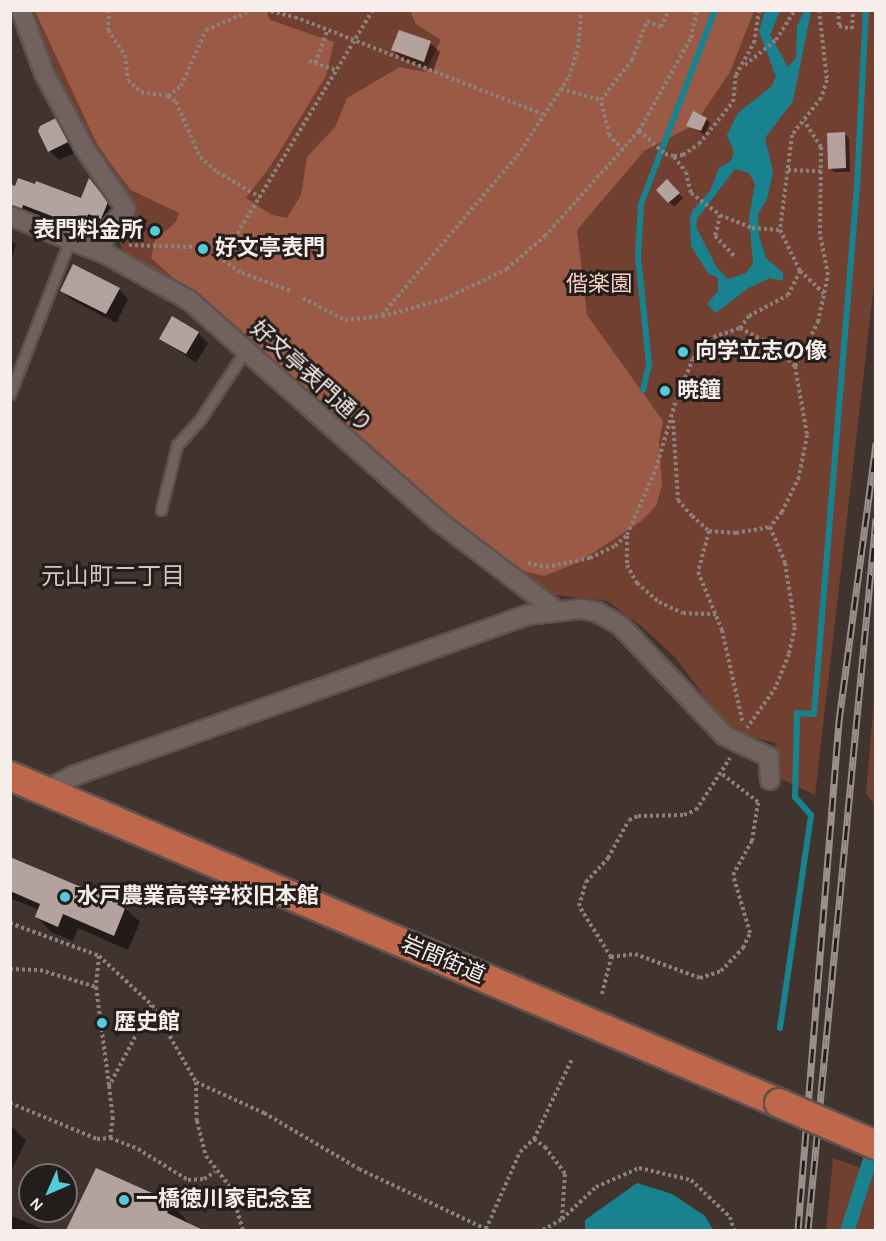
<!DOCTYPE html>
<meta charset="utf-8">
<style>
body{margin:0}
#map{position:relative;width:886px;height:1241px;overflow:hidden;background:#41342f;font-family:Karla,"Noto Sans JP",sans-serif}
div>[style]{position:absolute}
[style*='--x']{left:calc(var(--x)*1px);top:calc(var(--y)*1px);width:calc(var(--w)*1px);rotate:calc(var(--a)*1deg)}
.green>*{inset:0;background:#714031}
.forest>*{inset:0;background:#9a5a46}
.water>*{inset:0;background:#18838f}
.shadow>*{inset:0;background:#0007}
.stream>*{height:6px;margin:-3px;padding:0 3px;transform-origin:3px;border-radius:3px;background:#18838f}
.building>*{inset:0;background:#b3a29d}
.path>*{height:4px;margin-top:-2px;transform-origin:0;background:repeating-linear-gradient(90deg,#8d817d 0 3px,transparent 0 6px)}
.roads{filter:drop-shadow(2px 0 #5e524e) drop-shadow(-2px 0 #5e524e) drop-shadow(0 2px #5e524e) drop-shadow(0 -2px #5e524e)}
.lane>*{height:9px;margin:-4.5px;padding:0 4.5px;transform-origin:4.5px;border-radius:4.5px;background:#71625d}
.street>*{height:18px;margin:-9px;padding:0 9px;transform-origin:9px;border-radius:9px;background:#71625d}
.primary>*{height:28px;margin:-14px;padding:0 14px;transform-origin:14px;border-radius:14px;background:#be674a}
.rail>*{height:7px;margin-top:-3.5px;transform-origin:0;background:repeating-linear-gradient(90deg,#231d1b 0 14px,#998e8a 0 28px);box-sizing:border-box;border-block:2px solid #998e8a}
.bridges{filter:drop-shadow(2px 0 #5e524e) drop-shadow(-2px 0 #5e524e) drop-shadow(0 2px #5e524e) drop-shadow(0 -2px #5e524e)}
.primary-bridge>*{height:28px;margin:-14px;padding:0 14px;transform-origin:14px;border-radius:14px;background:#be674a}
.dots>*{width:16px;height:16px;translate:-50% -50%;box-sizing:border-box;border:3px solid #231d1b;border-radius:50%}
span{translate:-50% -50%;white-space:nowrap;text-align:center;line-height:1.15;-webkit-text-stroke:6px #231d1b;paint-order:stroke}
.poi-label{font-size:22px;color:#f7eeeb;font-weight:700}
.right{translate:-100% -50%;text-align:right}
.left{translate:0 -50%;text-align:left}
.park-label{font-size:22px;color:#f6cec2}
.street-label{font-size:22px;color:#f7eeeb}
.neighbourhood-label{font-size:24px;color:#d5c3be}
.frame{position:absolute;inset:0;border:12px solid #f7eeeb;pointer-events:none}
.north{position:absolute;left:18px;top:1163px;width:60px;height:60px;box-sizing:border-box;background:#231d1b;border:2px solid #78716e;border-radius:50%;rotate:225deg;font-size:16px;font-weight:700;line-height:24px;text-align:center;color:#f7eeeb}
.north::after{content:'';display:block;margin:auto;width:21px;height:27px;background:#53cbda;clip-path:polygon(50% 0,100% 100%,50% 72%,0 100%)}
</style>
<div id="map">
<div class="green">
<div style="clip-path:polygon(30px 11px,875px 11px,875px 276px,815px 795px,779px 778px,775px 743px,730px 731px,675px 657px,640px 625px,607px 601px,555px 595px,519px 574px,126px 257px,113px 228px,136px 207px,104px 166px,64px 89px)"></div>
<div style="clip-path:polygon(875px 688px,875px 806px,866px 793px)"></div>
<div style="clip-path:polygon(833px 1158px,875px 1173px,875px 1230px,826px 1230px)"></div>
</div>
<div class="forest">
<div style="clip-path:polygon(35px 11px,266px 11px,270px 20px,334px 42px,326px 76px,271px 165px,246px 198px,272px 215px,287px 218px,301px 195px,307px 157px,335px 127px,347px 98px,400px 67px,425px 72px,441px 40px,416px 24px,410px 11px,754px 11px,730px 72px,694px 125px,644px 151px,577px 230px,587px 315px,663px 421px,659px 442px,662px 485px,656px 506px,640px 522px,579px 562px,544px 576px,516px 569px,485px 548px,352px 438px,151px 258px,155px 240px,176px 222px,179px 213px,131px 190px,113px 167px,96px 142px)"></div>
</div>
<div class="water">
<div style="clip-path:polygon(evenodd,765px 11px,780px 11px,770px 35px,788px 67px,796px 58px,797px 26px,804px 11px,811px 11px,793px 101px,765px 138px,773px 172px,767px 199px,758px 214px,759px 236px,766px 258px,783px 273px,783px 281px,770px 278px,747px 289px,716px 313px,707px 304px,718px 291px,718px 278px,708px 273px,691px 246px,690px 219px,692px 211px,710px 191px,719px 168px,731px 161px,734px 152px,727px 135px,738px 113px,771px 87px,776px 77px,759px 31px,765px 11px,735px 169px,749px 173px,755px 184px,749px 217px,753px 263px,746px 273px,728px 279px,717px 268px,696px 227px,697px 219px,735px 169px)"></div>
<div style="clip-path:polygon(865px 1152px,875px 1156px,875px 1168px,855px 1230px,840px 1230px)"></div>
<div style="clip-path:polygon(637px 1183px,672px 1194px,705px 1216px,713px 1230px,585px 1230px,585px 1220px)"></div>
</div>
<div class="shadow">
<div style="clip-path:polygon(430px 43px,440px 52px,433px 71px,403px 59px,393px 50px)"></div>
<div style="clip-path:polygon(706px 119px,710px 123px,705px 135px,688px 125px)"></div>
<div style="clip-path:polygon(55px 120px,77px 152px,59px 160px,50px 151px)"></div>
<div style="clip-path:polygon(844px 134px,849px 138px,850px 172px,834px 172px,830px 168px)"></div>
<div style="clip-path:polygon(90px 181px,117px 213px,111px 228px,98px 222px,93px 236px,10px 208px,10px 196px,82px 200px)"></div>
<div style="clip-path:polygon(667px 181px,683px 198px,674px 207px,658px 190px)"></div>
<div style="clip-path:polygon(10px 239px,16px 245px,10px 263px)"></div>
<div style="clip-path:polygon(119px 289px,128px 299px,116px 323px,72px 300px,62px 291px)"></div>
<div style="clip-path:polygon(198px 333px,208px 343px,196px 363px,161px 338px)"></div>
<div style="clip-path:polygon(10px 858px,125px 908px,140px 922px,128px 950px,78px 928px,73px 941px,51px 932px,37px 917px,39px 910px,10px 898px)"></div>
<div style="clip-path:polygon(10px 1125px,26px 1140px,10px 1174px)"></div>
<div style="clip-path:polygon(96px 1170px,171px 1203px,195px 1230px,68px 1230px)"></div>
<div style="clip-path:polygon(10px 1215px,45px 1230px,10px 1230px)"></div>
</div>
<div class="stream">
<div style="--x:643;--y:390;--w:28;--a:-77"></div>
<div style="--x:649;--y:363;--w:108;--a:-95.9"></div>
<div style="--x:638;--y:256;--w:52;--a:-86.7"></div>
<div style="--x:641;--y:204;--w:208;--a:-69.1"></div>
<div style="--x:780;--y:1028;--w:215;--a:-81.7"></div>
<div style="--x:811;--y:815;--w:24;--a:-132"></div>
<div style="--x:795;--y:797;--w:84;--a:-88.6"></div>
<div style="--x:797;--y:713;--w:17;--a:3"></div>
<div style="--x:814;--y:714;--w:530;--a:-85.34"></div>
<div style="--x:857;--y:186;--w:176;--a:-87.1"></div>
</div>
<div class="building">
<div style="clip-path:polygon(399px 30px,431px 41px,424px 62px,391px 50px)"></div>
<div style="clip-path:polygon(693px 111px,707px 118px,701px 131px,686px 126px)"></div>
<div style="clip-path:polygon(56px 118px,68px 142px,48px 152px,38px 131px,40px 126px)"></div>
<div style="clip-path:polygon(845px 132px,846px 168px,828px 169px,827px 133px)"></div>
<div style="clip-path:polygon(18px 178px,35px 184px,36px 181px,81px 198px,89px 178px,108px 202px,101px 219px,88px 214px,83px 228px,23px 205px,22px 209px,10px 205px,10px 184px,15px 186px)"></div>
<div style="clip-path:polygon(667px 179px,680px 193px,668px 203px,656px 190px)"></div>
<div style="clip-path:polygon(73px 264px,120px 288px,106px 314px,60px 291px)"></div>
<div style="clip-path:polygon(172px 316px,199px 332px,186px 354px,159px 339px)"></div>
<div style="clip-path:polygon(10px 857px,126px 906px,114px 936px,63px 914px,58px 927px,35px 917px,40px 904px,10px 891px)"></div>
<div style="clip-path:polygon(96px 1168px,172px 1202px,167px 1213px,203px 1230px,66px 1230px)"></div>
</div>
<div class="path">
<div style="--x:109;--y:10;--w:20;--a:93"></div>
<div style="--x:108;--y:30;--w:30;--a:56"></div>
<div style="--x:125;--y:55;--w:25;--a:83"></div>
<div style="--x:128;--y:80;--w:18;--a:43"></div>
<div style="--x:141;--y:92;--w:27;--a:8"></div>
<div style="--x:168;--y:96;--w:10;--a:37"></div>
<div style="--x:176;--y:102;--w:60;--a:66.4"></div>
<div style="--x:200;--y:157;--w:23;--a:41"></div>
<div style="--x:217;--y:172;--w:50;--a:30.2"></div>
<div style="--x:265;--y:10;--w:31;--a:13"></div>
<div style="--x:295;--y:17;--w:266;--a:21.4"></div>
<div style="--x:657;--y:10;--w:2;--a:0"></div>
<div style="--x:819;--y:10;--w:70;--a:83.5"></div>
<div style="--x:827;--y:80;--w:19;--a:108"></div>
<div style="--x:821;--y:98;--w:47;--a:128.1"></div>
<div style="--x:792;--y:135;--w:96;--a:97.2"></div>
<div style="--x:780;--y:230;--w:46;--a:64"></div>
<div style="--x:800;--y:271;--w:33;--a:43"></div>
<div style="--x:838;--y:10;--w:16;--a:86"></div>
<div style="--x:839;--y:26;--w:13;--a:13"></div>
<div style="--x:852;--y:29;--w:19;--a:-87"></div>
<div style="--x:309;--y:61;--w:28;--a:19"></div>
<div style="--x:315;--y:63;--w:34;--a:-69"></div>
<div style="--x:745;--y:65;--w:40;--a:-39"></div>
<div style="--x:776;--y:40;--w:36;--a:-58"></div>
<div style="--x:561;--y:89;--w:41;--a:15.4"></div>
<div style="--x:168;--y:96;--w:16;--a:-38"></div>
<div style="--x:181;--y:86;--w:61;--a:-65.9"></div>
<div style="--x:206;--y:30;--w:51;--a:-23.1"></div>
<div style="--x:639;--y:131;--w:35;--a:41"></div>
<div style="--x:665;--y:154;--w:9;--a:13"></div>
<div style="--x:674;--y:156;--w:9;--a:-6"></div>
<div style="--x:683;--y:155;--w:19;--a:-35"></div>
<div style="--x:699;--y:144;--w:54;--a:-51"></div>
<div style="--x:733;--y:102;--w:27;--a:-84"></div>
<div style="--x:736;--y:75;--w:37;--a:-61"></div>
<div style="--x:754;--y:43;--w:33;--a:-81"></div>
<div style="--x:623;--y:150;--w:21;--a:-133"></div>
<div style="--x:609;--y:135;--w:36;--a:-103"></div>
<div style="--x:601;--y:100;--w:51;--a:-52.2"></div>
<div style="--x:632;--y:60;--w:42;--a:-69"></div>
<div style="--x:647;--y:21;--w:15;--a:23"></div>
<div style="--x:661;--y:27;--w:19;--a:-65"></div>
<div style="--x:674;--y:157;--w:19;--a:51"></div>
<div style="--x:686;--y:172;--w:22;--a:77"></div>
<div style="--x:691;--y:193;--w:36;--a:37"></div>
<div style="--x:720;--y:215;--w:35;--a:22"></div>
<div style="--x:752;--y:228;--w:28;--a:4"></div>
<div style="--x:788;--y:170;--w:34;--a:2"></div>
<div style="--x:720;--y:215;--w:22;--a:103"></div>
<div style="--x:715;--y:236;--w:30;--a:46"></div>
<div style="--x:129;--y:245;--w:68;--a:1.7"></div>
<div style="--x:208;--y:250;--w:41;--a:34.1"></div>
<div style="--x:242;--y:273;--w:52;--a:20.2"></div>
<div style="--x:222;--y:259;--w:291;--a:-58.8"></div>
<div style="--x:303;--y:298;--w:47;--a:27.6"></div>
<div style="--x:345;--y:320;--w:37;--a:-6"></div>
<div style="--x:382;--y:316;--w:65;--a:-15.1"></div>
<div style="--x:445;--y:299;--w:69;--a:-25.8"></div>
<div style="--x:507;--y:269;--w:50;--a:-41"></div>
<div style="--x:545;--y:236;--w:141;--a:-48.2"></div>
<div style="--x:639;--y:131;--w:107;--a:-60.8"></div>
<div style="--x:691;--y:38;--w:29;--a:-78"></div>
<div style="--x:382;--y:315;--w:209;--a:-49.7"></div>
<div style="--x:517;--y:156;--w:95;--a:-56.6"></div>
<div style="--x:569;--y:77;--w:30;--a:-73"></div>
<div style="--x:578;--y:48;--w:38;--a:-85"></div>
<div style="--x:740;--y:328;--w:15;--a:-53"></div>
<div style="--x:749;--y:316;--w:44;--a:-28.3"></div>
<div style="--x:788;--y:295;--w:27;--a:-63"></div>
<div style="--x:795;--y:366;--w:50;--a:-62.4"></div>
<div style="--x:818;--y:322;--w:48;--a:-78"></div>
<div style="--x:828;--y:275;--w:42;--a:-101"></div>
<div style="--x:820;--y:234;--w:87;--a:-89.3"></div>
<div style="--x:821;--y:147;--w:31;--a:-123"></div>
<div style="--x:673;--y:420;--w:80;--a:86.4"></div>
<div style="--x:678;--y:500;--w:21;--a:49"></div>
<div style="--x:692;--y:516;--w:23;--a:41"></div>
<div style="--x:709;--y:531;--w:27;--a:4"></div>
<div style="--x:736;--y:533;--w:35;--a:-10"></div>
<div style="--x:709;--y:531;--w:42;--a:105"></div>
<div style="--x:698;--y:572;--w:63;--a:67.5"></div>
<div style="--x:722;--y:630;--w:96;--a:77.4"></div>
<div style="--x:627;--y:536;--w:29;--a:90"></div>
<div style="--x:627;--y:565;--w:21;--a:61"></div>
<div style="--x:637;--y:583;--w:29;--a:41"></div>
<div style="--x:659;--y:602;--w:26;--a:25"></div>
<div style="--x:683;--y:613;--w:33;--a:2"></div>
<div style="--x:528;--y:563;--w:18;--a:13"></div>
<div style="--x:546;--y:567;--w:45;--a:-11.6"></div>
<div style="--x:590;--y:558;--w:28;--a:-26"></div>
<div style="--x:615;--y:546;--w:16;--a:-43"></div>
<div style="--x:627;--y:535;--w:72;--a:-66.3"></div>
<div style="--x:656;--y:469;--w:72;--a:-73.8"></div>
<div style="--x:676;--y:400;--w:44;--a:-67.5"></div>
<div style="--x:693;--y:359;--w:25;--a:-53"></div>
<div style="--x:708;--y:339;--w:34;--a:-19"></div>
<div style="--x:740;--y:328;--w:34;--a:28"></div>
<div style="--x:770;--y:344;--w:33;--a:41"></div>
<div style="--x:795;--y:366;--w:70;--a:80.1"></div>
<div style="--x:807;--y:435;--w:43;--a:100.8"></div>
<div style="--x:799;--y:477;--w:39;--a:116"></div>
<div style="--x:782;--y:512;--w:19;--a:129"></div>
<div style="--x:770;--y:527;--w:39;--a:67"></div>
<div style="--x:785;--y:563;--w:30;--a:81"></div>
<div style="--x:790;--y:593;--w:34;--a:82"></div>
<div style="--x:795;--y:627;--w:28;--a:103"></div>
<div style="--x:789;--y:654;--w:35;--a:112"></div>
<div style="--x:776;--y:687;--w:50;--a:125.3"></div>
<div style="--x:10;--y:923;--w:95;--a:20.3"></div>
<div style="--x:99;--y:956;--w:72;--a:42.8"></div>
<div style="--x:152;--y:1005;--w:89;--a:60.3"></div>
<div style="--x:196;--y:1082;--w:75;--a:24.5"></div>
<div style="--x:264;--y:1113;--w:110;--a:30.5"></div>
<div style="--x:359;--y:1169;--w:143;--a:25.3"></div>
<div style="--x:99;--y:956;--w:31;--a:96"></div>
<div style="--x:96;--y:987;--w:99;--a:82.4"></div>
<div style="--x:611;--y:957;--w:24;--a:-7"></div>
<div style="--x:635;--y:954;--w:69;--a:20.3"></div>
<div style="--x:700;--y:978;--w:22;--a:-18"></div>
<div style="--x:721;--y:971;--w:32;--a:-46"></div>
<div style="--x:743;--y:948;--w:17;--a:-65"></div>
<div style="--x:750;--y:933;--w:60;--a:-106.3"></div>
<div style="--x:733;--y:875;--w:39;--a:-61"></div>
<div style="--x:752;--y:841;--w:39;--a:-81"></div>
<div style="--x:758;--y:802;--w:46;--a:-142.1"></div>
<div style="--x:10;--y:969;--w:30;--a:2"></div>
<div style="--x:40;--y:970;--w:59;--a:16.9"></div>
<div style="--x:602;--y:994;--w:38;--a:-76"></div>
<div style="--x:611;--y:957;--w:60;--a:-122.1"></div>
<div style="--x:579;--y:906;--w:25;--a:-74"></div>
<div style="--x:586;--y:882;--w:33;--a:-47"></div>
<div style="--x:608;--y:858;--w:43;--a:-61.1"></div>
<div style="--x:629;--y:820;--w:10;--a:-24"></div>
<div style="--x:638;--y:816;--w:46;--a:-1.2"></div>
<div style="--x:684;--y:815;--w:13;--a:-23"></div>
<div style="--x:696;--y:810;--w:62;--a:-56.8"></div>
<div style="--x:152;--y:1005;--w:92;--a:118"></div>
<div style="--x:109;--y:1086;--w:31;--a:83"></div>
<div style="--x:113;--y:1117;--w:21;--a:98"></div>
<div style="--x:110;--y:1138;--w:30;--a:21"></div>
<div style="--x:138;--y:1149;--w:59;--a:31.8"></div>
<div style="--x:188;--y:1180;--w:16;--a:-4"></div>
<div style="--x:204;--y:1179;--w:13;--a:-32"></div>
<div style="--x:196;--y:1082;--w:39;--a:89"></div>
<div style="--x:197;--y:1121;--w:36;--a:76"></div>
<div style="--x:206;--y:1156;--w:39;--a:52"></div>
<div style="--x:230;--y:1187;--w:45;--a:73.2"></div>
<div style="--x:10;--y:1103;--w:94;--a:22.5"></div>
<div style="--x:97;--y:1139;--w:13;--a:-4"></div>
<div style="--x:534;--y:1139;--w:89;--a:-64.6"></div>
<div style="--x:486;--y:1229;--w:84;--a:-66.2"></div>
<div style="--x:520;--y:1152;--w:19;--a:-43"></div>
<div style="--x:534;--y:1139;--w:14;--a:36"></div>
<div style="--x:545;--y:1147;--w:34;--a:53"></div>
<div style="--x:565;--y:1174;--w:44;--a:93.9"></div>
<div style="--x:543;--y:1230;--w:22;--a:-30"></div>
<div style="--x:562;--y:1219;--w:47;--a:-43.3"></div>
<div style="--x:596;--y:1187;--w:47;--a:-23.8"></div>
<div style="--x:639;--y:1168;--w:53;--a:13"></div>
<div style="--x:691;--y:1180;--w:54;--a:43.5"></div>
<div style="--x:730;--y:1217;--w:14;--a:73"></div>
</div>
<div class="roads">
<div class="lane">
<div style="--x:10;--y:394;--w:166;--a:-68.8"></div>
<div style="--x:161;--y:510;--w:67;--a:-76.2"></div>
<div style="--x:177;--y:445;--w:36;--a:-48"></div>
<div style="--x:201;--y:418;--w:80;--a:-56.7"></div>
</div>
<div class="street">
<div style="--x:21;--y:10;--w:67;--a:69.9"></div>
<div style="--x:44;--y:73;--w:86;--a:61.7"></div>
<div style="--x:85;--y:149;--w:73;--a:55.7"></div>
<div style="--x:126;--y:209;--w:28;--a:131"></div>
<div style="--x:108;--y:230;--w:23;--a:110"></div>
<div style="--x:10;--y:216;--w:105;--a:21.7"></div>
<div style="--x:108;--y:255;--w:93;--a:29.1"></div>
<div style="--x:189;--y:300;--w:335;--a:41.5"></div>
<div style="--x:440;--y:522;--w:147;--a:37.3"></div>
<div style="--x:45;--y:791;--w:32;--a:-28"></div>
<div style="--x:73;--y:776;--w:483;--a:-19.5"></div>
<div style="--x:528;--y:615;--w:52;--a:-6.6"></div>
<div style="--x:580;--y:609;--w:17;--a:10"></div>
<div style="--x:597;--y:612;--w:28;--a:30"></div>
<div style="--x:621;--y:626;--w:151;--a:46.6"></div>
<div style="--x:725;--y:736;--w:49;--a:25.5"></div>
<div style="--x:769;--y:757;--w:23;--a:88"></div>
</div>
<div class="primary">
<div style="--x:10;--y:776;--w:836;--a:23.04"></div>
</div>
</div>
<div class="rail">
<div style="--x:798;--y:1230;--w:511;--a:-85.39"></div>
<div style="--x:839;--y:721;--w:281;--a:-82.4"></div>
<div style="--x:808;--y:1230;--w:715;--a:-84.54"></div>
</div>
<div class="bridges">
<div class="primary-bridge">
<div style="--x:779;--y:1103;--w:106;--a:23.4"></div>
</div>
</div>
<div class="dots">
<div style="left:155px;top:231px;background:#53cbda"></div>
<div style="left:203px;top:249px;background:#53cbda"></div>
<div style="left:683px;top:352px;background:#53cbda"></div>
<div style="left:665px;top:391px;background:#53cbda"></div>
<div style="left:65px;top:897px;background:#53cbda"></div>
<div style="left:102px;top:1023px;background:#53cbda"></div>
<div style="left:124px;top:1200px;background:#53cbda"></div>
</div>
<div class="poi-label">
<span class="right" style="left:143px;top:231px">表門料金所</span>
<span class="left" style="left:215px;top:249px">好文亭表門</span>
<span class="left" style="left:695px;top:352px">向学立志の像</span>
<span class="left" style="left:677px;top:391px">暁鐘</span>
<span class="left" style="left:77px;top:897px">水戸農業高等学校旧本館</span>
<span class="left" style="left:114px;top:1023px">歴史館</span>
<span class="left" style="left:136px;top:1200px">一橋徳川家記念室</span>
</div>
<div class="park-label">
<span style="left:599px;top:285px">偕楽園</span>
</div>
<div class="street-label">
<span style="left:311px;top:377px;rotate:42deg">好文亭表門通り</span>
<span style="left:443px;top:960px;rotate:23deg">岩間街道</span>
</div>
<div class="neighbourhood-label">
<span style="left:113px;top:577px">元山町二丁目</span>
</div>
<div class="frame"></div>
<div class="north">N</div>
</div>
